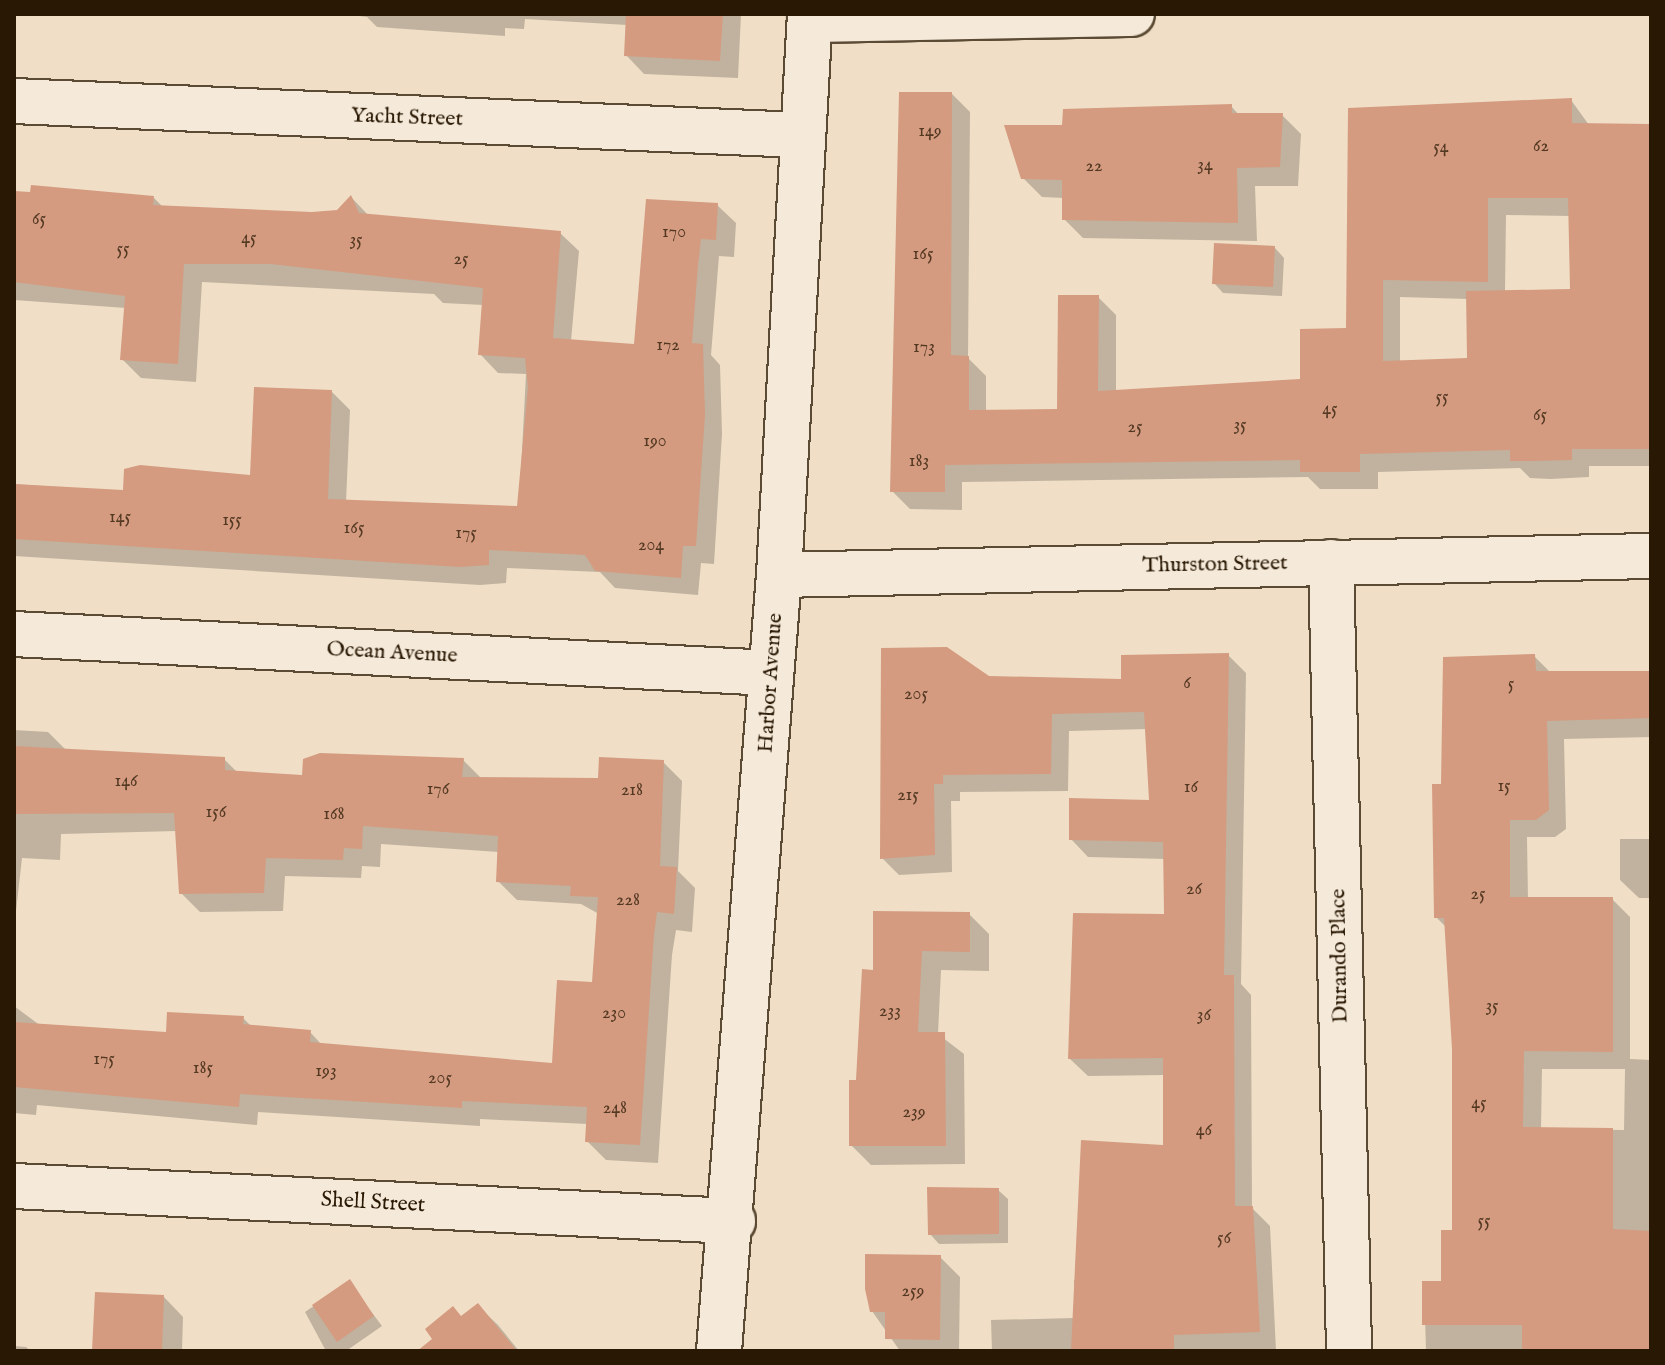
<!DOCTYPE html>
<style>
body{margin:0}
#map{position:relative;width:1665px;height:1365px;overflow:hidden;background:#f0dfc6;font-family:"IM FELL English",serif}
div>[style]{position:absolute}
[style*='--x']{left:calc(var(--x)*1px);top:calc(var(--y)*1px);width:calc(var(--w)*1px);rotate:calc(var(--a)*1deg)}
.shadow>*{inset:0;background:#0003}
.building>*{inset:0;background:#d49b80}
.roads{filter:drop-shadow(2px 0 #5b4a34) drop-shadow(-2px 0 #5b4a34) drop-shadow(0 2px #5b4a34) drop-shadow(0 -2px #5b4a34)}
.minor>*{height:44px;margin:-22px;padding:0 22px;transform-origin:22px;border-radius:22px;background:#f5eada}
span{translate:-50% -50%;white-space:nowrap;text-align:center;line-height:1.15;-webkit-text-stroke:8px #f5eada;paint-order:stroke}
.number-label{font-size:18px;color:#543922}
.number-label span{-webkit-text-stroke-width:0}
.street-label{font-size:22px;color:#291803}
.frame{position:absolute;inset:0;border:16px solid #291803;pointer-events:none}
</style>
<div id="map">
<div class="shadow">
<div style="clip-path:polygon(741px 14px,738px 78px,644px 74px,626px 55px,627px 25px,525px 19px,524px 29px,505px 28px,505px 36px,377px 27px,367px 17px,344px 14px)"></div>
<div style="clip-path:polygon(evenodd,952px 94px,970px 112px,968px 358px,986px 376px,986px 412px,1059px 411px,1098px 297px,1116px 315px,1116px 392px,1302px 381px,1348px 330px,1350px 110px,1571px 100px,1589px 125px,1651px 126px,1651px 466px,1589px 466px,1589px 477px,1550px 479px,1530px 478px,1520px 468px,1378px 472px,1378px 489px,1320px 489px,1308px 477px,962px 482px,962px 510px,910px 509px,892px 491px,952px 94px,1506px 215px,1570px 216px,1572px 291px,1505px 292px,1506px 215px,952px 94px,1400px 297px,1468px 299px,1469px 360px,1400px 362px,1400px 297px)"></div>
<div style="clip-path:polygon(1231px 106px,1239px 115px,1282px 115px,1301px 134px,1298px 186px,1255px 186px,1257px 241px,1083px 238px,1064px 219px,1064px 198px,1042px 197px,1023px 178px,1064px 127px)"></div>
<div style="clip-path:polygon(14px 193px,153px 197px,163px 207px,312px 214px,338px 212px,351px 197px,369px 216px,560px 233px,579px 251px,571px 341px,636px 346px,717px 205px,736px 223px,734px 257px,719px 256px,711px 355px,720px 365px,722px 434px,714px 564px,701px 563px,698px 595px,615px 588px,600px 572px,507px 568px,506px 583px,480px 585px,14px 556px,14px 484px,125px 492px,252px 477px,332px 392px,350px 410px,346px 502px,519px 508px,526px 374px,498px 373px,480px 354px,484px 305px,443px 303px,434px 294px,202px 282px,196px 382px,141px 378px,122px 359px,126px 308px,14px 300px)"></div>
<div style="clip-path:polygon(1275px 248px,1284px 258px,1282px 296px,1223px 293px,1214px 283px)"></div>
<div style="clip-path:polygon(1228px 655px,1246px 673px,1241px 984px,1251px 995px,1252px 1208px,1270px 1226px,1276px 1351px,992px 1351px,991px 1320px,1074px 1318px,1074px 1280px,1082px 1280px,1165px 1148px,1165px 1075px,1088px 1076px,1070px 1059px,1166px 916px,1166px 859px,1088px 857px,1071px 839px,1152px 802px,1147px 729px,1069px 731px,1068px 791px,960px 792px,960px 801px,951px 801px,952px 872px,899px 875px,882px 858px,989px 678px,1123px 681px)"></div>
<div style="clip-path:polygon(evenodd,1534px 656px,1552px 674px,1651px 675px,1651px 737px,1564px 739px,1566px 829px,1555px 837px,1527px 837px,1528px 899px,1612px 899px,1630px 917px,1630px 1059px,1651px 1060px,1651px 1351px,1426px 1351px,1424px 1283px,1443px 1283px,1454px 1233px,1454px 1049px,1447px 928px,1436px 917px,1443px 786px,1534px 656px,1542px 1069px,1625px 1069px,1624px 1130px,1541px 1129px,1542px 1069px)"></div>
<div style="clip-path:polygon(14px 730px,48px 732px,66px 750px,224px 759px,238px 773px,304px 777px,463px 760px,482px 779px,600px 780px,663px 762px,682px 781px,678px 871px,695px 888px,692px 932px,676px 930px,672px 955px,658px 1163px,606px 1160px,587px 1141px,588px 1124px,480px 1119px,480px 1126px,258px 1112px,257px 1125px,37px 1105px,36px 1115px,14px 1113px,14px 1006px,41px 1026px,168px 1034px,243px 1018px,252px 1027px,310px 1032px,322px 1045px,553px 1065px,594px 984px,599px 914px,581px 904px,517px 900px,498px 881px,499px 852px,381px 844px,380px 867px,362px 866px,361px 878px,285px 876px,283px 911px,200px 912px,181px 893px,177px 831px,61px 834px,60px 860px,22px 858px,14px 929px)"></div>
<div style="clip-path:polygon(1620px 839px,1651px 839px,1651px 898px,1639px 898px,1620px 880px)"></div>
<div style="clip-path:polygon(969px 914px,989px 934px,989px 971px,941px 970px,938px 1034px,964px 1054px,965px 1164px,871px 1165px,851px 1145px,875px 972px)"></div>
<div style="clip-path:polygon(998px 1190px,1008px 1199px,1008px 1243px,939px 1244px,930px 1234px)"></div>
<div style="clip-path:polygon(940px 1257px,960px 1277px,959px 1351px,900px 1351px,872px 1311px)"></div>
<div style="clip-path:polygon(349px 1282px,382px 1326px,346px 1351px,326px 1351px,305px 1312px)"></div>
<div style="clip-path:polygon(164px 1297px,183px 1317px,182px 1351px,94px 1351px)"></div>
<div style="clip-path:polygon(478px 1306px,498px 1325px,519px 1351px,444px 1351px)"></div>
<div style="clip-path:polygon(14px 1346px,26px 1347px,31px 1351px,14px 1351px)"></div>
</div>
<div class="building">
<div style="clip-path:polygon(626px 14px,723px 14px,720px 61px,624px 56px)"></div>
<div style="clip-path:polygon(evenodd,899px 92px,952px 92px,951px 355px,969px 356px,969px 410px,1057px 409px,1058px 295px,1099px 295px,1098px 391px,1300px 379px,1300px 329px,1346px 328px,1348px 108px,1572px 98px,1572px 123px,1651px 124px,1651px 449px,1572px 449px,1572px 460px,1531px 461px,1510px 461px,1510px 450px,1360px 454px,1360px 472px,1300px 472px,1300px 460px,945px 465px,945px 492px,890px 492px,899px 92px,1488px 198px,1568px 198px,1570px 289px,1466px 291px,1467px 358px,1383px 361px,1383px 280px,1488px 282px,1488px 198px)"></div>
<div style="clip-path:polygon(1232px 104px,1232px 113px,1283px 113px,1280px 167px,1237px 168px,1238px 223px,1062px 220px,1062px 180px,1021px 179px,1004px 125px,1062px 125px,1063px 109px)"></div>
<div style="clip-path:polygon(31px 185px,154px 196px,153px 205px,312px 212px,337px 210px,351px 195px,359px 213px,561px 231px,553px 338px,634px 344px,646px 199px,718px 203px,716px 240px,701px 239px,698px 265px,692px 343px,703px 344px,705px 415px,696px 546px,683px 546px,681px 578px,595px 571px,585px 555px,489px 550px,489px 565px,460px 567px,14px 539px,14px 484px,123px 490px,124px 469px,140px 465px,250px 475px,254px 387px,332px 390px,328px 499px,517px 506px,528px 387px,525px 358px,478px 355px,483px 288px,271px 264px,184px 264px,178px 364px,120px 360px,125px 296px,14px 282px,14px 191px,30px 192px)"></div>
<div style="clip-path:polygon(1214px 243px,1275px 246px,1273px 287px,1212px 284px)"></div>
<div style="clip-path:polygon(947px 647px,989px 676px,1121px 679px,1121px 655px,1229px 653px,1224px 975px,1234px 975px,1235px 1206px,1253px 1206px,1260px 1332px,1174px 1335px,1174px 1351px,1071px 1351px,1081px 1140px,1163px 1145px,1163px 1058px,1068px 1059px,1073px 913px,1164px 914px,1163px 842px,1069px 840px,1069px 798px,1149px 800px,1144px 712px,1052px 714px,1051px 774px,943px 775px,943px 784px,934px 784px,935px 855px,880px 859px,881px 648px)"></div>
<div style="clip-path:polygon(1535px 654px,1536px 671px,1650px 671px,1651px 718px,1547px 721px,1549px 810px,1536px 820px,1510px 820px,1510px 897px,1613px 897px,1613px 1052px,1524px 1051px,1523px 1127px,1613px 1128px,1613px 1229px,1651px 1231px,1651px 1351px,1522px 1351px,1522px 1325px,1422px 1325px,1422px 1281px,1441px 1281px,1441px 1230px,1452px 1230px,1452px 1049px,1444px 918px,1434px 918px,1432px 784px,1441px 784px,1443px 657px)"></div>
<div style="clip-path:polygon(14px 746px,225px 757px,225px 770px,302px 775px,303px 759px,320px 753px,464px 758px,462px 777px,598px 778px,599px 757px,664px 760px,660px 866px,677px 867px,674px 914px,657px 912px,654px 935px,640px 1145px,585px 1142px,587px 1107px,462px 1101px,462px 1108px,240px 1094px,239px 1107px,14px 1087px,14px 1022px,166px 1032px,167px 1012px,244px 1016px,243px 1024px,311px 1030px,310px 1042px,552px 1063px,557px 980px,592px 982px,598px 897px,570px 896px,571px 886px,496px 882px,498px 836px,363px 826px,362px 849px,344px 848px,343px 860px,266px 858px,264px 893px,179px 894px,174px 813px,14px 814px)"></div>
<div style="clip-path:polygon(873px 911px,970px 912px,970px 952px,922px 951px,918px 1032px,945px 1032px,946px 1146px,849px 1146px,849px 1080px,856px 1080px,862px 969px,873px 970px)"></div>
<div style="clip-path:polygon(927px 1187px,999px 1188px,999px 1234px,928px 1235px)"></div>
<div style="clip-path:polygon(865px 1254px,941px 1255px,940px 1340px,885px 1339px,885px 1312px,870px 1312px,865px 1289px)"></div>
<div style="clip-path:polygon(350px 1279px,374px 1316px,337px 1342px,312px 1305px)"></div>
<div style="clip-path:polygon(95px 1292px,164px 1295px,162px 1351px,92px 1351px)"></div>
<div style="clip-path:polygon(478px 1303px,517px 1351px,417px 1351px,432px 1339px,425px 1329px,453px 1306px,461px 1316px)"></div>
</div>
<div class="roads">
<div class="minor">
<div style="--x:810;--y:20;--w:322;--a:-1.1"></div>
<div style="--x:14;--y:101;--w:787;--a:2.48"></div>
<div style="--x:1331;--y:562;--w:789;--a:88.69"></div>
<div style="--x:779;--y:575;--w:872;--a:-1.25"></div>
<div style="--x:14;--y:634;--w:758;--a:2.95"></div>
<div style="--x:14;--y:1186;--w:720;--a:2.79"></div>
<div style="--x:719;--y:1351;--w:778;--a:-85.58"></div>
<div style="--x:779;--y:575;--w:562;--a:-86.84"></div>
</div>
</div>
<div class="number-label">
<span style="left:930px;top:132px">149</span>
<span style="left:1541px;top:147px">62</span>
<span style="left:1441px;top:148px">54</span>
<span style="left:1205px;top:166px">34</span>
<span style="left:1094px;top:167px">22</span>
<span style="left:39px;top:220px">65</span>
<span style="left:674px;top:233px">170</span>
<span style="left:249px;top:239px">45</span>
<span style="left:356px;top:241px">35</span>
<span style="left:123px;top:250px">55</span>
<span style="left:923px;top:255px">165</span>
<span style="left:461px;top:260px">25</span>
<span style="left:668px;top:346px">172</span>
<span style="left:924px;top:348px">173</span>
<span style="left:1442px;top:398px">55</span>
<span style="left:1330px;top:410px">45</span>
<span style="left:1540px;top:416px">65</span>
<span style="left:1240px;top:426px">35</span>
<span style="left:1135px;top:428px">25</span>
<span style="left:655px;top:442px">190</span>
<span style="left:919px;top:462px">183</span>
<span style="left:120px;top:518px">145</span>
<span style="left:232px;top:521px">155</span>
<span style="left:354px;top:529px">165</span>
<span style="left:466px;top:534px">175</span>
<span style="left:651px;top:546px">204</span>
<span style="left:1187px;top:684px">6</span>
<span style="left:1511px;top:685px">5</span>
<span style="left:916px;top:695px">205</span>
<span style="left:126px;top:782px">146</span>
<span style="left:1504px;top:787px">15</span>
<span style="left:1191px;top:788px">16</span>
<span style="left:438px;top:790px">176</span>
<span style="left:632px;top:791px">218</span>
<span style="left:908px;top:796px">215</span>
<span style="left:216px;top:813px">156</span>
<span style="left:334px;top:815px">168</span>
<span style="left:1194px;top:890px">26</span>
<span style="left:1478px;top:895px">25</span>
<span style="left:628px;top:901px">228</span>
<span style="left:1492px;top:1007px">35</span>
<span style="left:890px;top:1012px">233</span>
<span style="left:614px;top:1014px">230</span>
<span style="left:1204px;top:1016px">36</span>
<span style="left:104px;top:1060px">175</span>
<span style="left:203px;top:1069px">185</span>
<span style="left:326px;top:1072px">193</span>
<span style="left:440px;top:1079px">205</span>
<span style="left:1479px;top:1104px">45</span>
<span style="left:615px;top:1109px">248</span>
<span style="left:914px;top:1113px">239</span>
<span style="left:1204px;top:1131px">46</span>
<span style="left:1484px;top:1222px">55</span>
<span style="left:1224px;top:1239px">56</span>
<span style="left:913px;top:1292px">259</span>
</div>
<div class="street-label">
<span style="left:407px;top:118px;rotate:2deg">Yacht Street</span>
<span style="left:1215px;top:565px;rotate:-1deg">Thurston Street</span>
<span style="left:392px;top:653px;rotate:3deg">Ocean Avenue</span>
<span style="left:771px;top:683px;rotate:-86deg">Harbor Avenue</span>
<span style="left:1340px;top:956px;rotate:-91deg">Durando Place</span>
<span style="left:373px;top:1203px;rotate:3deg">Shell Street</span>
</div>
<div class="frame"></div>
</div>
